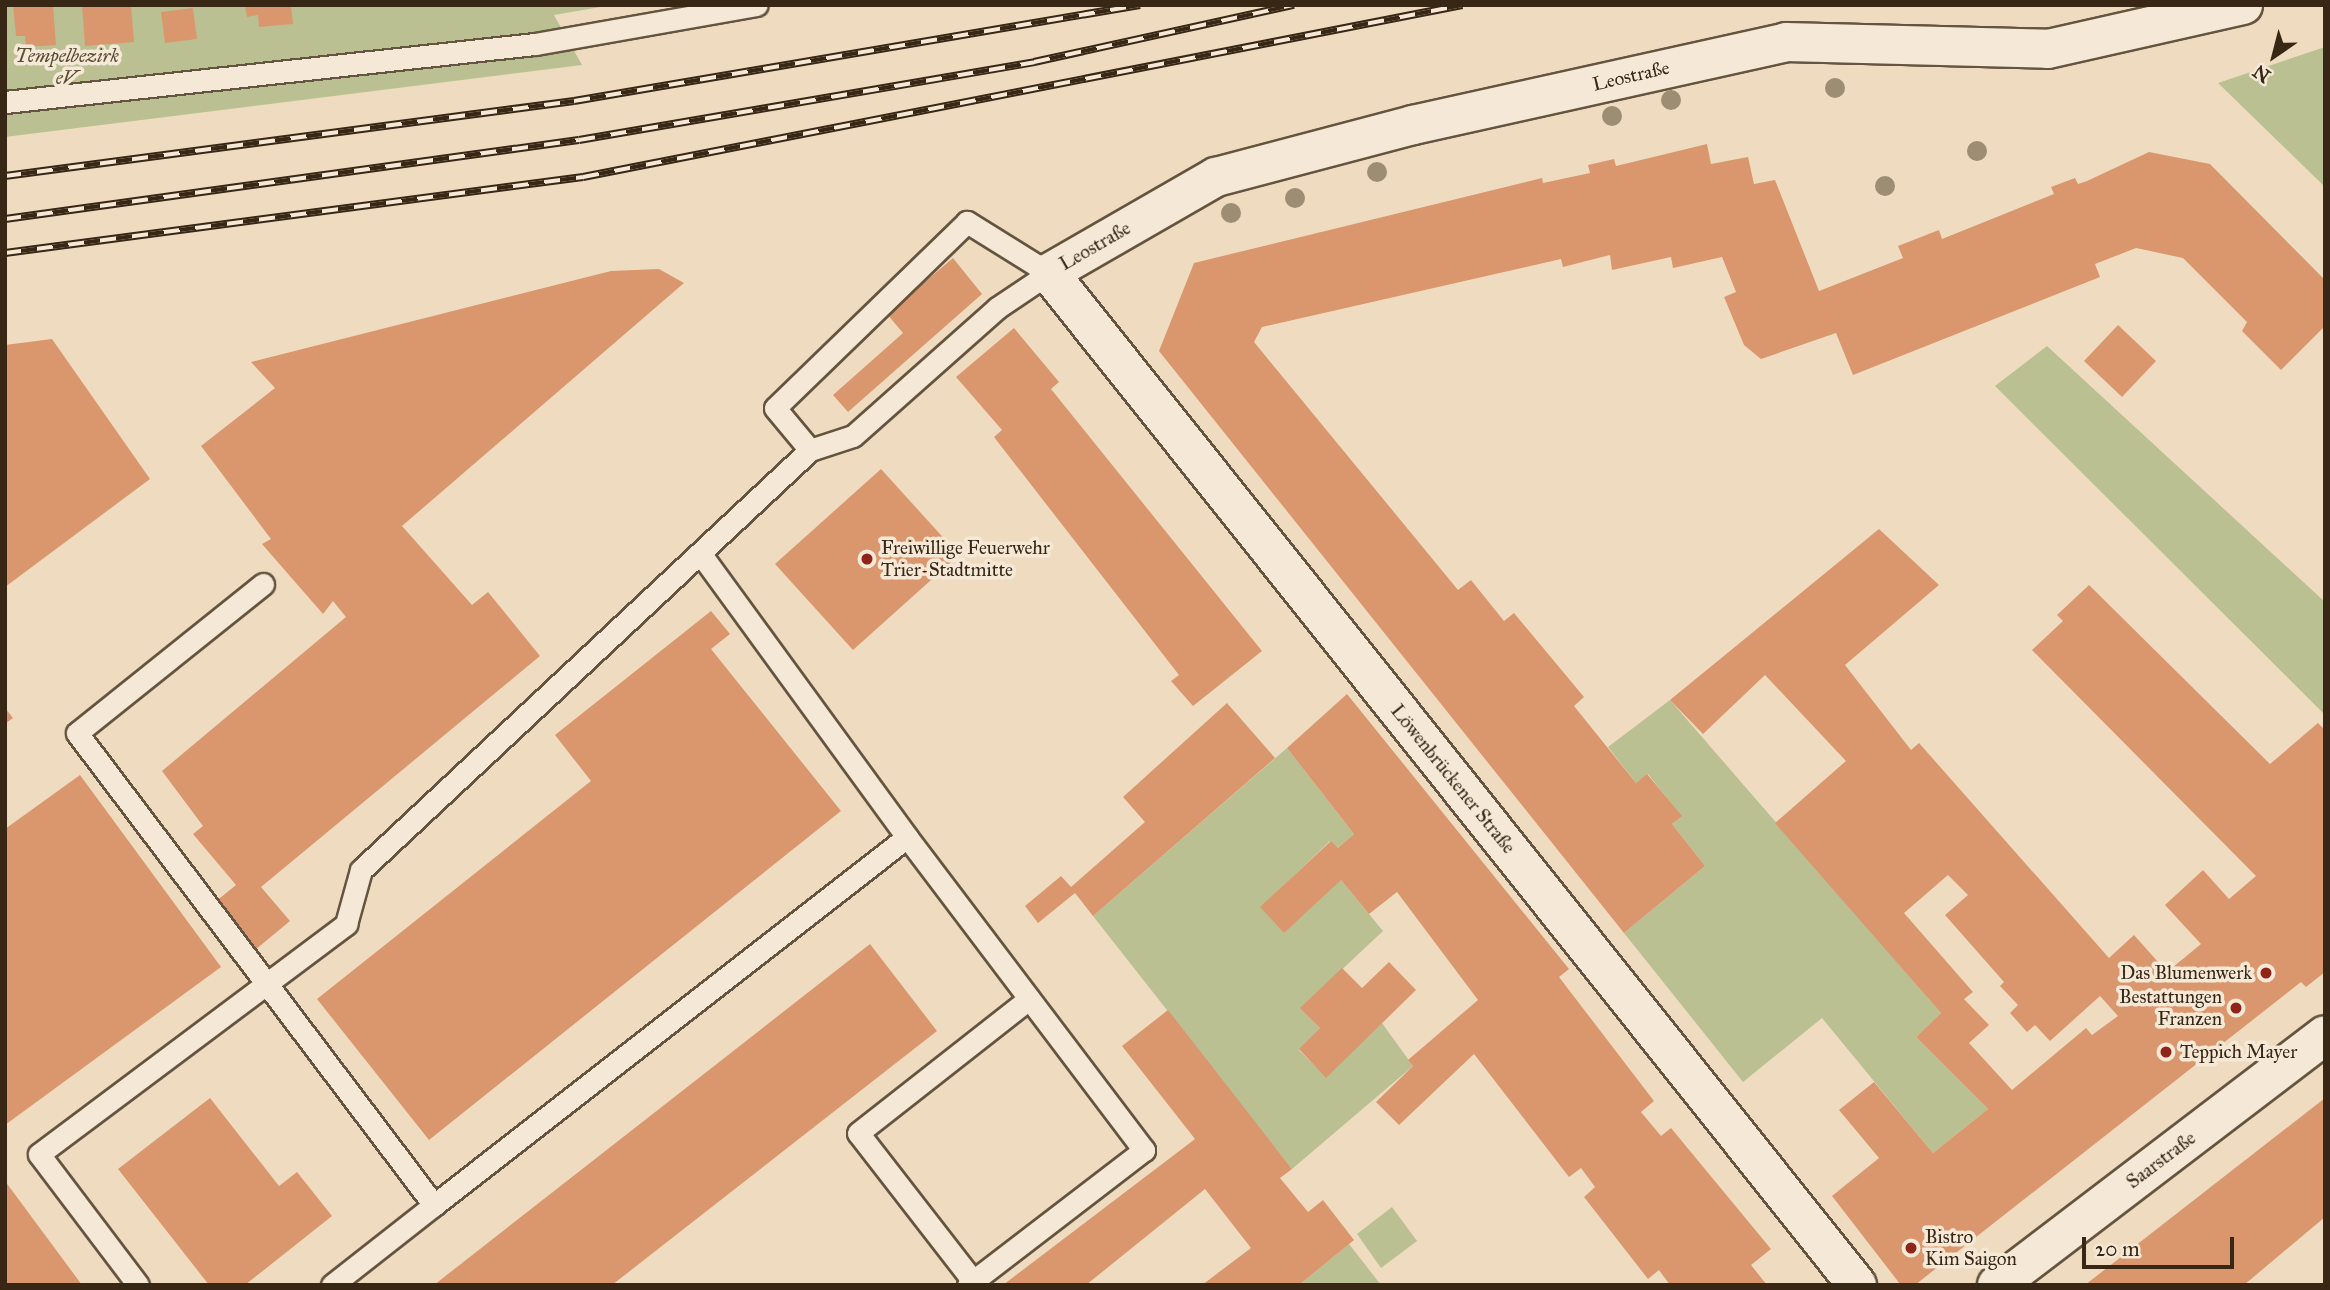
<!DOCTYPE html>
<meta charset="utf-8">
<style>
body{margin:0}
#map{position:relative;width:2330px;height:1290px;overflow:hidden;background:#efdcc0;font-family:"IM FELL Great Primer",serif}
div>[style]{position:absolute}
[style*='--x']{left:calc(var(--x)*1px);top:calc(var(--y)*1px);width:calc(var(--w)*1px);rotate:calc(var(--a)*1deg)}
.green>*{inset:0;background:#bac092}
.building>*{inset:0;background:#da976e}
.roads{filter:drop-shadow(2px 0 #65543f) drop-shadow(-2px 0 #65543f) drop-shadow(0 2px #65543f) drop-shadow(0 -2px #65543f)}
.service>*{height:21px;margin:-10.5px;padding:0 10.5px;transform-origin:10.5px;border-radius:10.5px;background:#f5e8d6}
.minor>*{height:38px;margin:-19px;padding:0 19px;transform-origin:19px;border-radius:19px;background:#f5e8d6}
.secondary>*{height:38px;margin:-19px;padding:0 19px;transform-origin:19px;border-radius:19px;background:#f5e8d6}
.rail>*{height:8px;margin-top:-4px;transform-origin:0;background:repeating-linear-gradient(90deg,#f5e8d6 0 16px,#372714 0 32px);box-sizing:border-box;border-block:2px solid #372714}
.trees>*{width:20px;height:20px;margin:-10px;border-radius:50%;background:#9c8d73}
.dots>*{width:19px;height:19px;translate:-50% -50%;box-sizing:border-box;border:4px solid #f5e8d6;border-radius:50%}
span{translate:-50% -50%;white-space:nowrap;text-align:center;line-height:1.15;-webkit-text-stroke:7px #f5e8d6;paint-order:stroke}
.park-label{font-size:19px;color:#584d34;font-style:italic}
.street-label{font-size:19px;color:#372714}
.poi-label{font-size:19px;color:#372714}
.left{translate:0 -50%;text-align:left}
.right{translate:-100% -50%;text-align:right}
.frame{position:absolute;inset:0;border:7px solid #372714;pointer-events:none}
.north{position:absolute;left:2239px;top:21px;width:70px;height:70px;-webkit-text-stroke:5px #f5e8d6;paint-order:stroke;rotate:215deg;font-size:19px;font-weight:700;line-height:28px;text-align:center;color:#372714}
.north::after{content:'';display:block;margin:auto;width:24px;height:32px;background:#372714;clip-path:polygon(50% 0,100% 100%,50% 72%,0 100%)}
.scale{position:absolute;left:2082px;top:1237px;width:152px;height:32px;box-sizing:border-box;border:4px solid #372714;border-top:0;padding-left:9px;font-size:21px;line-height:24px;white-space:nowrap;color:#372714;-webkit-text-stroke:5px #f5e8d6;paint-order:stroke}
</style>
<div id="map">
<div class="green">
<div style="clip-path:polygon(5px 5px,612px 5px,554px 15px,582px 65px,5px 137px)"></div>
<div style="clip-path:polygon(2325px 47px,2325px 187px,2218px 83px)"></div>
<div style="clip-path:polygon(2047px 346px,2325px 602px,2325px 715px,1995px 386px)"></div>
<div style="clip-path:polygon(1670px 700px,1941px 1013px,1916px 1037px,1988px 1109px,1933px 1153px,1822px 1018px,1743px 1082px,1624px 933px,1705px 866px,1672px 824px,1681px 816px,1648px 774px,1636px 783px,1608px 747px)"></div>
<div style="clip-path:polygon(1287px 748px,1354px 834px,1338px 848px,1330px 841px,1261px 907px,1341px 880px,1383px 931px,1301px 1008px,1320px 1028px,1299px 1050px,1326px 1077px,1382px 1023px,1413px 1066px,1292px 1169px,1093px 916px)"></div>
<div style="clip-path:polygon(1392px 1207px,1417px 1241px,1381px 1268px,1357px 1234px)"></div>
<div style="clip-path:polygon(1349px 1244px,1381px 1285px,1299px 1285px)"></div>
</div>
<div class="building">
<div style="clip-path:polygon(13px 5px,53px 5px,56px 45px,26px 47px,25px 36px,16px 36px)"></div>
<div style="clip-path:polygon(82px 5px,131px 5px,134px 42px,85px 46px)"></div>
<div style="clip-path:polygon(245px 5px,291px 5px,293px 24px,259px 27px,258px 15px,247px 17px)"></div>
<div style="clip-path:polygon(193px 8px,197px 39px,165px 43px,161px 12px)"></div>
<div style="clip-path:polygon(1707px 144px,1711px 164px,1748px 157px,1754px 184px,1775px 180px,1819px 291px,1903px 258px,1898px 246px,1939px 230px,1942px 239px,2054px 194px,2051px 187px,2075px 178px,2078px 184px,2087px 181px,2149px 152px,2210px 164px,2325px 280px,2325px 326px,2281px 370px,2242px 331px,2247px 322px,2183px 258px,2136px 248px,2095px 264px,2100px 277px,1853px 375px,1836px 333px,1761px 359px,1744px 345px,1724px 297px,1736px 292px,1722px 257px,1673px 268px,1671px 257px,1612px 270px,1610px 255px,1563px 267px,1561px 259px,1262px 327px,1254px 342px,1458px 590px,1471px 580px,1504px 621px,1514px 613px,1584px 697px,1574px 706px,1636px 783px,1647px 774px,1682px 816px,1672px 824px,1705px 866px,1624px 933px,1159px 351px,1194px 263px,1542px 178px,1543px 183px,1590px 173px,1588px 165px,1614px 159px,1616px 166px)"></div>
<div style="clip-path:polygon(953px 258px,982px 294px,848px 412px,833px 395px,903px 333px,887px 314px)"></div>
<div style="clip-path:polygon(659px 269px,684px 283px,402px 526px,472px 605px,488px 592px,540px 656px,261px 887px,290px 921px,255px 950px,215px 902px,236px 885px,193px 834px,203px 826px,162px 771px,346px 617px,333px 601px,323px 614px,262px 544px,271px 539px,201px 446px,275px 388px,251px 362px,611px 271px)"></div>
<div style="clip-path:polygon(2118px 325px,2156px 361px,2122px 397px,2084px 361px)"></div>
<div style="clip-path:polygon(1014px 328px,1059px 382px,1051px 389px,1262px 651px,1193px 706px,1171px 681px,1179px 675px,994px 437px,1002px 430px,956px 377px)"></div>
<div style="clip-path:polygon(52px 339px,150px 479px,5px 587px,5px 345px)"></div>
<div style="clip-path:polygon(881px 469px,959px 555px,853px 650px,775px 564px)"></div>
<div style="clip-path:polygon(evenodd,1879px 529px,1939px 585px,1845px 665px,1911px 750px,1919px 743px,2109px 958px,2134px 935px,2167px 972px,2201px 944px,2165px 905px,2203px 870px,2229px 899px,2256px 876px,2032px 650px,2063px 621px,2057px 615px,2089px 585px,2270px 764px,2318px 723px,2325px 730px,2325px 972px,2306px 987px,2301px 982px,1915px 1285px,1900px 1284px,1832px 1196px,1879px 1158px,1839px 1110px,1874px 1082px,1933px 1153px,1988px 1109px,1916px 1037px,1941px 1013px,1775px 823px,1846px 761px,1765px 675px,1703px 734px,1670px 700px,1879px 529px,1948px 875px,1968px 895px,1945px 915px,2004px 982px,2000px 986px,2018px 1005px,2010px 1013px,2027px 1032px,2035px 1025px,2050px 1041px,2100px 996px,2118px 1016px,2092px 1035px,2086px 1028px,2012px 1090px,1969px 1043px,1989px 1025px,1964px 999px,1973px 992px,1904px 913px,1948px 875px)"></div>
<div style="clip-path:polygon(711px 611px,730px 634px,711px 649px,841px 811px,429px 1140px,317px 999px,591px 781px,555px 735px)"></div>
<div style="clip-path:polygon(1347px 694px,1569px 969px,1559px 977px,1654px 1101px,1641px 1112px,1661px 1136px,1671px 1128px,1771px 1249px,1751px 1265px,1767px 1285px,1670px 1285px,1659px 1270px,1648px 1279px,1584px 1197px,1595px 1187px,1581px 1168px,1569px 1177px,1474px 1054px,1399px 1125px,1376px 1102px,1413px 1066px,1408px 1060px,1478px 1000px,1397px 892px,1369px 914px,1341px 880px,1284px 933px,1260px 907px,1331px 841px,1338px 848px,1354px 834px,1287px 748px)"></div>
<div style="clip-path:polygon(1227px 703px,1275px 758px,1093px 916px,1075px 893px,1038px 923px,1025px 906px,1061px 876px,1071px 887px,1145px 822px,1123px 797px)"></div>
<div style="clip-path:polygon(5px 708px,13px 718px,5px 724px)"></div>
<div style="clip-path:polygon(80px 775px,221px 967px,5px 1125px,5px 829px)"></div>
<div style="clip-path:polygon(870px 944px,937px 1031px,612px 1285px,434px 1285px)"></div>
<div style="clip-path:polygon(1389px 962px,1416px 990px,1326px 1078px,1299px 1049px,1320px 1028px,1300px 1008px,1342px 968px,1362px 988px)"></div>
<div style="clip-path:polygon(1168px 1010px,1292px 1169px,1280px 1178px,1308px 1212px,1323px 1200px,1354px 1240px,1299px 1285px,1202px 1285px,1251px 1248px,1205px 1189px,1086px 1285px,1003px 1285px,1195px 1139px,1122px 1046px)"></div>
<div style="clip-path:polygon(210px 1098px,279px 1186px,297px 1172px,332px 1216px,245px 1285px,209px 1285px,118px 1169px)"></div>
<div style="clip-path:polygon(2325px 1098px,2325px 1217px,2244px 1285px,2085px 1285px)"></div>
<div style="clip-path:polygon(5px 1181px,82px 1285px,5px 1285px)"></div>
</div>
<div class="roads">
<div class="service">
<div style="--x:5;--y:102;--w:533;--a:-6.25"></div>
<div style="--x:535;--y:44;--w:225;--a:-10"></div>
<div style="--x:263;--y:584;--w:238;--a:141.3"></div>
<div style="--x:77;--y:733;--w:592;--a:52.9"></div>
<div style="--x:434;--y:1205;--w:599;--a:-37.88"></div>
<div style="--x:907;--y:837;--w:349;--a:-126.1"></div>
<div style="--x:907;--y:837;--w:393;--a:52.9"></div>
<div style="--x:1144;--y:1150;--w:222;--a:142.5"></div>
<div style="--x:973;--y:1281;--w:187;--a:-127.8"></div>
<div style="--x:858;--y:1133;--w:217;--a:-38.1"></div>
<div style="--x:138;--y:1285;--w:164;--a:-127.1"></div>
<div style="--x:39;--y:1154;--w:384;--a:-36.8"></div>
<div style="--x:346;--y:924;--w:56;--a:-74.5"></div>
<div style="--x:361;--y:870;--w:615;--a:-43.09"></div>
<div style="--x:810;--y:450;--w:45;--a:-18"></div>
<div style="--x:853;--y:436;--w:193;--a:-41.6"></div>
<div style="--x:997;--y:308;--w:63;--a:-33.9"></div>
<div style="--x:1049;--y:273;--w:97;--a:-148.1"></div>
<div style="--x:967;--y:222;--w:267;--a:135.9"></div>
<div style="--x:775;--y:408;--w:55;--a:50.2"></div>
<div style="--x:332;--y:1285;--w:130;--a:-38.1"></div>
</div>
<div class="minor">
<div style="--x:1857;--y:1285;--w:1295;--a:-128.6"></div>
<div style="--x:1049;--y:273;--w:193;--a:-29.9"></div>
<div style="--x:1216;--y:177;--w:204;--a:-14.8"></div>
<div style="--x:1413;--y:125;--w:382;--a:-12.5"></div>
<div style="--x:1786;--y:42;--w:262;--a:1.5"></div>
<div style="--x:2048;--y:49;--w:200;--a:-12.7"></div>
</div>
<div class="secondary">
<div style="--x:1997;--y:1285;--w:412;--a:-37.3"></div>
</div>
</div>
<div class="rail">
<div style="--x:5;--y:176;--w:574;--a:-7.51"></div>
<div style="--x:574;--y:101;--w:574;--a:-9.63"></div>
<div style="--x:5;--y:219;--w:579;--a:-7.84"></div>
<div style="--x:579;--y:140;--w:462;--a:-9.7"></div>
<div style="--x:1034;--y:62;--w:266;--a:-12.4"></div>
<div style="--x:5;--y:253;--w:583;--a:-7.49"></div>
<div style="--x:583;--y:177;--w:896;--a:-11.07"></div>
</div>
<div class="trees">
<div style="left:1835px;top:88px"></div>
<div style="left:1671px;top:100px"></div>
<div style="left:1612px;top:116px"></div>
<div style="left:1977px;top:151px"></div>
<div style="left:1377px;top:172px"></div>
<div style="left:1885px;top:186px"></div>
<div style="left:1295px;top:198px"></div>
<div style="left:1231px;top:213px"></div>
</div>
<div class="dots">
<div style="left:867px;top:559px;background:#8f2418"></div>
<div style="left:2266px;top:973px;background:#8f2418"></div>
<div style="left:2236px;top:1008px;background:#8f2418"></div>
<div style="left:2166px;top:1052px;background:#8f2418"></div>
<div style="left:1911px;top:1248px;background:#8f2418"></div>
</div>
<div class="park-label">
<span style="left:67px;top:67px">Tempelbezirk<br>eV</span>
</div>
<div class="street-label">
<span style="left:1631px;top:76px;rotate:-13deg">Leostraße</span>
<span style="left:1095px;top:246px;rotate:-30deg">Leostraße</span>
<span style="left:1453px;top:779px;rotate:51deg">Löwenbrückener Straße</span>
<span style="left:2161px;top:1160px;rotate:-37deg">Saarstraße</span>
</div>
<div class="poi-label">
<span class="left" style="left:881px;top:559px">Freiwillige Feuerwehr<br>Trier-Stadtmitte</span>
<span class="right" style="left:2252px;top:973px">Das Blumenwerk</span>
<span class="right" style="left:2222px;top:1008px">Bestattungen<br>Franzen</span>
<span class="left" style="left:2180px;top:1052px">Teppich Mayer</span>
<span class="left" style="left:1925px;top:1248px">Bistro<br>Kim Saigon</span>
</div>
<div class="frame"></div>
<div class="north">N</div>
<div class="scale">20 m</div>
</div>
